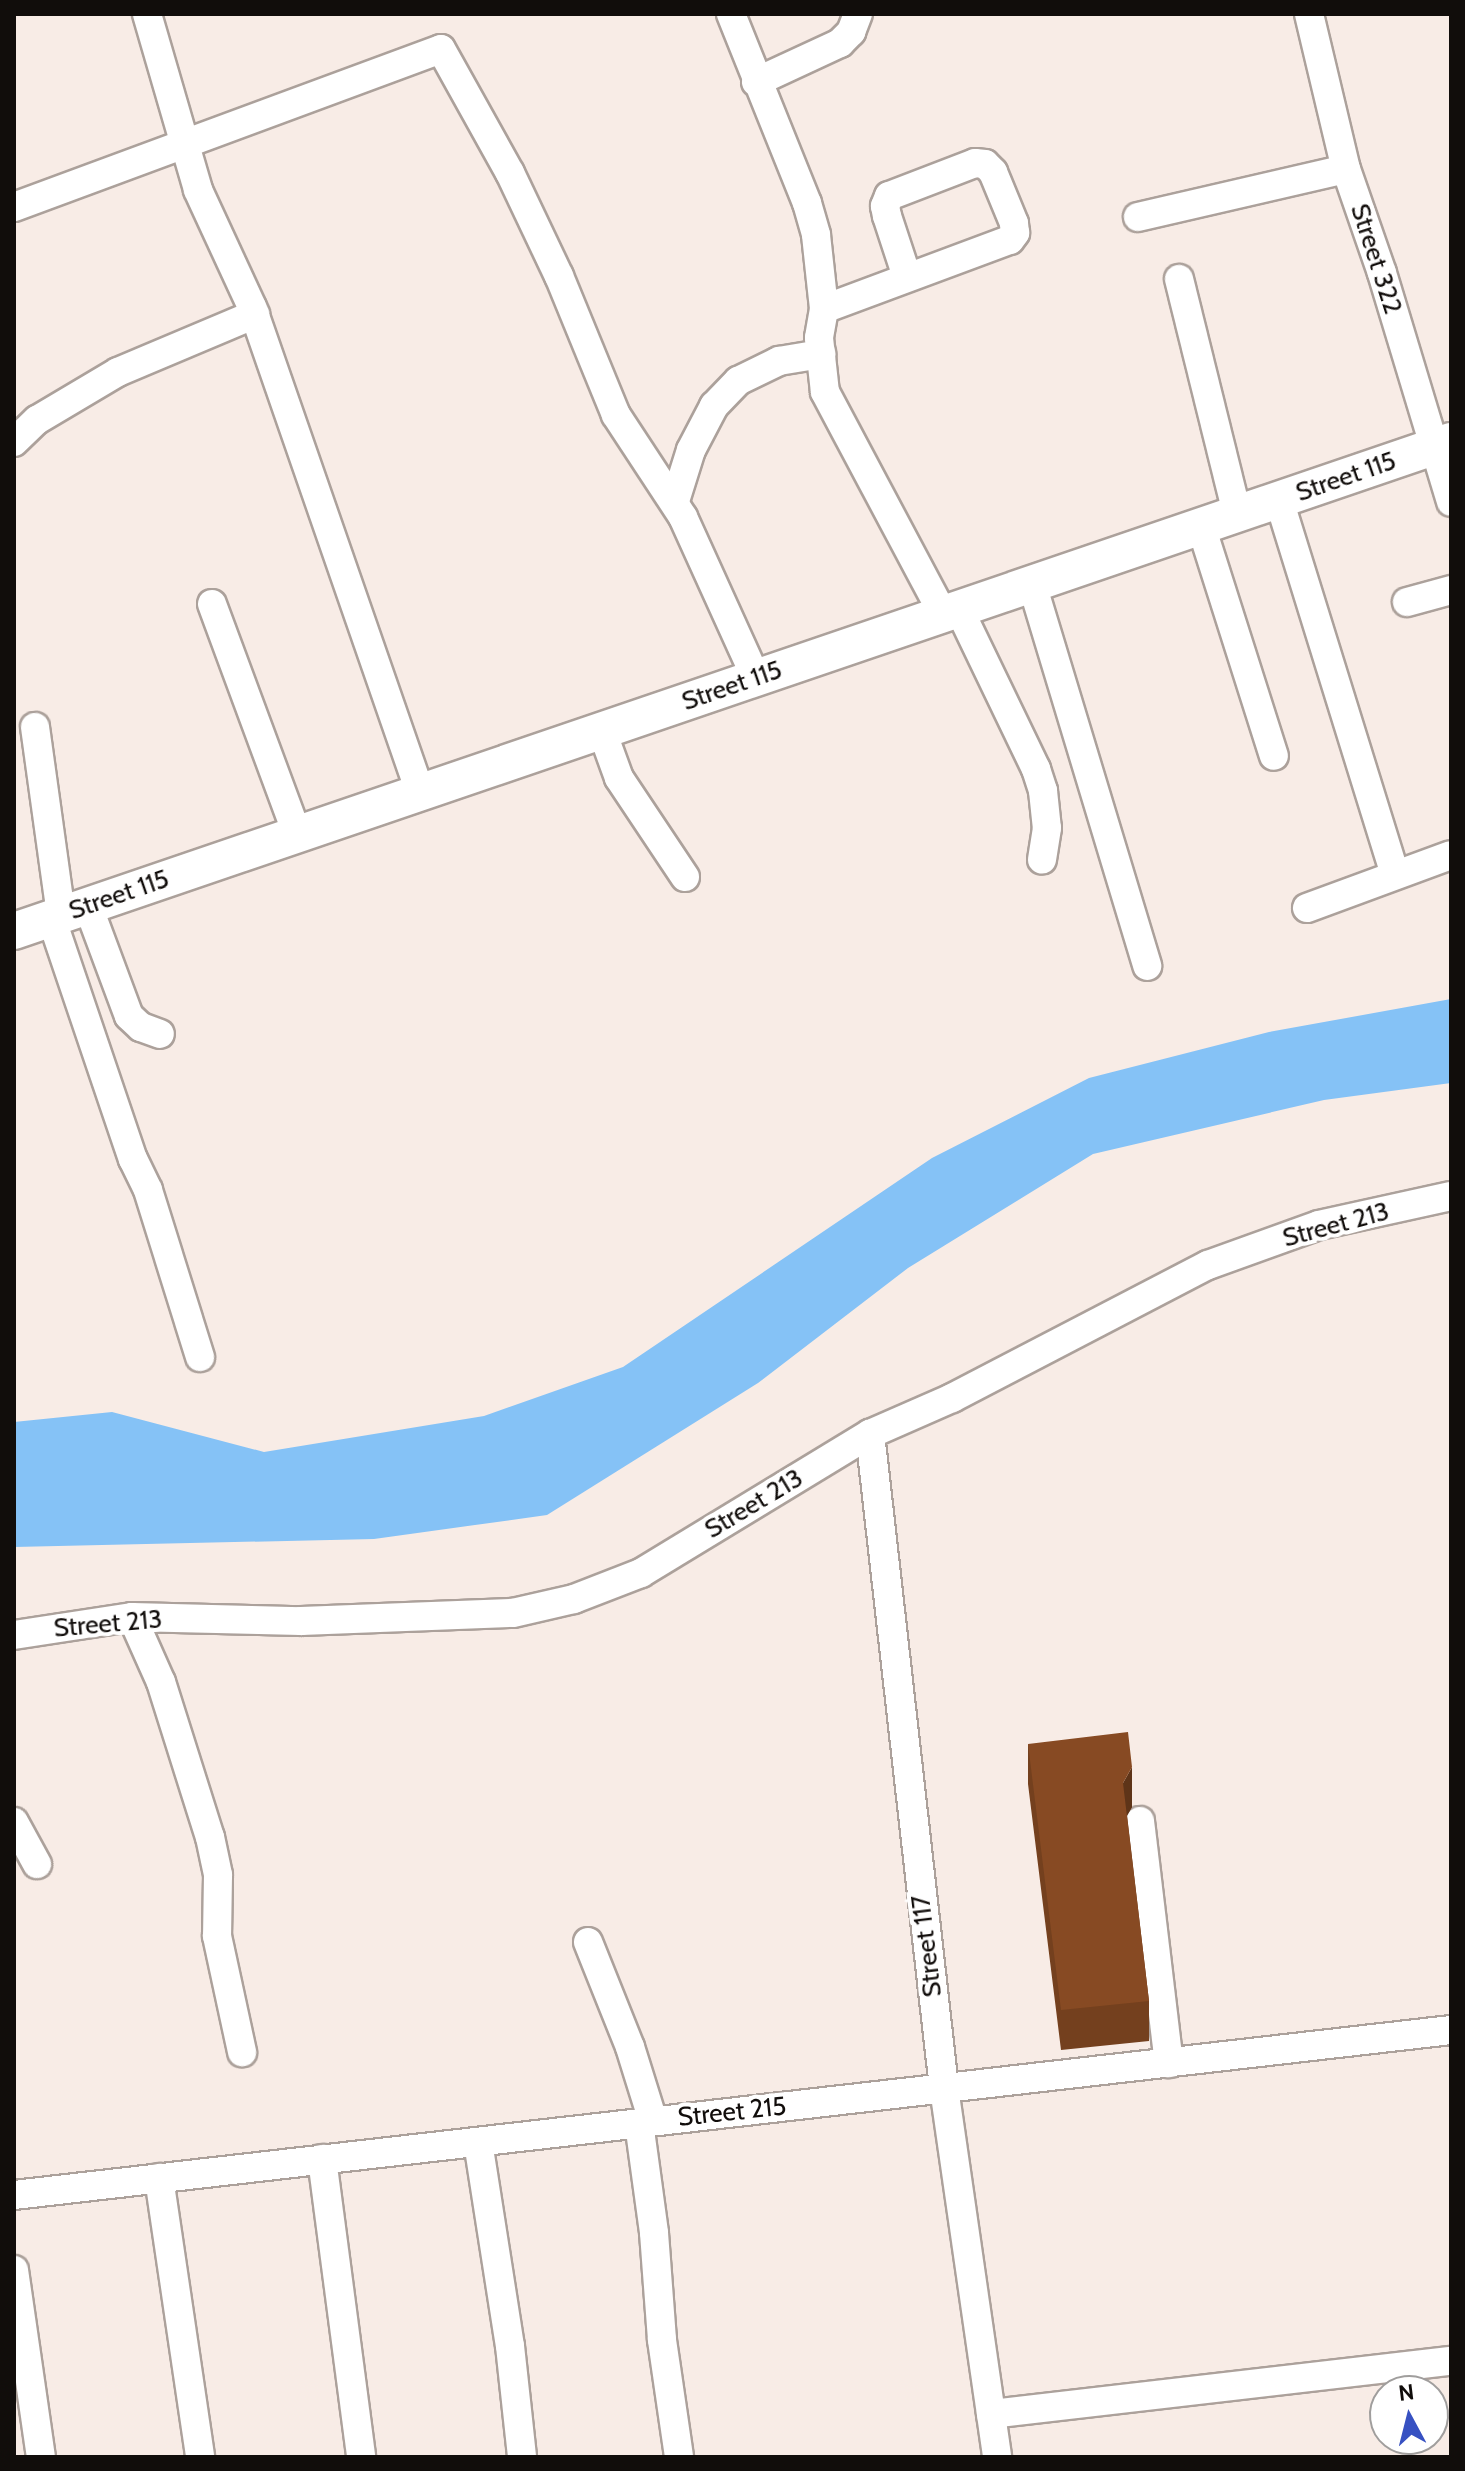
<!DOCTYPE html>
<style>
body{margin:0}
#map{position:relative;width:1465px;height:2471px;overflow:hidden;background:#f8ece6;font-family:Cabin,sans-serif}
div>[style]{position:absolute}
[style*='--x']{left:calc(var(--x)*1px);top:calc(var(--y)*1px);width:calc(var(--w)*1px);rotate:calc(var(--a)*1deg)}
.water>*{inset:0;background:#85c2f6}
.roads{filter:drop-shadow(2px 0 #aca19b) drop-shadow(-2px 0 #aca19b) drop-shadow(0 2px #aca19b) drop-shadow(0 -2px #aca19b)}
.minor>*{height:28px;margin:-14px;padding:0 14px;transform-origin:14px;border-radius:14px;background:#fff}
.major>*{height:36px;margin:-18px;padding:0 18px;transform-origin:18px;border-radius:18px;background:#fff}
.wall>*{inset:0;background:#74401e}
.shaded-wall>*{inset:0;background:#5e3418}
.building>*{inset:0;background:#874a23}
span{translate:-50% -50%;white-space:nowrap;text-align:center;line-height:1.15;-webkit-text-stroke:8px #fff;paint-order:stroke}
.street-label{font-size:26px;color:#110d0b}
.frame{position:absolute;inset:0;border:16px solid #110d0b;pointer-events:none}
.north{position:absolute;left:1369px;top:2375px;width:80px;height:80px;box-sizing:border-box;background:#fff;border:2px solid #a09e9d;border-radius:50%;rotate:353deg;font-size:22px;font-weight:700;line-height:32px;text-align:center;color:#110d0b}
.north::after{content:'';display:block;margin:auto;width:28px;height:36px;background:#3751c2;clip-path:polygon(50% 0,100% 100%,50% 72%,0 100%)}
</style>
<div id="map">
<div class="water">
<div style="clip-path:polygon(1451px 999px,1451px 1083px,1324px 1100px,1093px 1154px,908px 1268px,758px 1383px,547px 1515px,374px 1539px,14px 1547px,14px 1422px,112px 1412px,264px 1452px,484px 1416px,623px 1367px,932px 1158px,1089px 1078px,1269px 1032px)"></div>
</div>
<div class="roads">
<div class="minor">
<div style="--x:147;--y:14;--w:183;--a:73.8"></div>
<div style="--x:198;--y:190;--w:129;--a:65.2"></div>
<div style="--x:252;--y:307;--w:513;--a:70.89"></div>
<div style="--x:731;--y:14;--w:204;--a:68.1"></div>
<div style="--x:807;--y:203;--w:33;--a:74"></div>
<div style="--x:816;--y:235;--w:74;--a:83.8"></div>
<div style="--x:824;--y:309;--w:29;--a:100"></div>
<div style="--x:819;--y:338;--w:54;--a:83.7"></div>
<div style="--x:825;--y:392;--w:251;--a:62"></div>
<div style="--x:1309;--y:14;--w:159;--a:76.6"></div>
<div style="--x:1346;--y:169;--w:110;--a:70.9"></div>
<div style="--x:1382;--y:273;--w:239;--a:73.2"></div>
<div style="--x:756;--y:82;--w:93;--a:-24.9"></div>
<div style="--x:840;--y:43;--w:16;--a:-45"></div>
<div style="--x:851;--y:32;--w:19;--a:-69"></div>
<div style="--x:14;--y:207;--w:455;--a:-20.3"></div>
<div style="--x:441;--y:49;--w:142;--a:60.9"></div>
<div style="--x:510;--y:173;--w:114;--a:64.6"></div>
<div style="--x:559;--y:276;--w:150;--a:67.7"></div>
<div style="--x:616;--y:415;--w:122;--a:56.7"></div>
<div style="--x:683;--y:517;--w:177;--a:65.6"></div>
<div style="--x:1138;--y:217;--w:213;--a:-13"></div>
<div style="--x:1179;--y:279;--w:242;--a:76.1"></div>
<div style="--x:824;--y:309;--w:198;--a:-20.4"></div>
<div style="--x:1010;--y:240;--w:9;--a:-54"></div>
<div style="--x:1015;--y:233;--w:10;--a:-96"></div>
<div style="--x:1014;--y:223;--w:55;--a:-112.4"></div>
<div style="--x:993;--y:172;--w:11;--a:-135"></div>
<div style="--x:985;--y:164;--w:10;--a:-174"></div>
<div style="--x:975;--y:163;--w:92;--a:159"></div>
<div style="--x:889;--y:196;--w:11;--a:112"></div>
<div style="--x:885;--y:206;--w:10;--a:79"></div>
<div style="--x:887;--y:216;--w:64;--a:71.8"></div>
<div style="--x:14;--y:442;--w:32;--a:-44"></div>
<div style="--x:37;--y:420;--w:94;--a:-30.7"></div>
<div style="--x:118;--y:372;--w:149;--a:-22.9"></div>
<div style="--x:1279;--y:500;--w:392;--a:72.8"></div>
<div style="--x:675;--y:501;--w:53;--a:-72.6"></div>
<div style="--x:691;--y:450;--w:50;--a:-62.4"></div>
<div style="--x:714;--y:406;--w:35;--a:-46"></div>
<div style="--x:738;--y:381;--w:46;--a:-26"></div>
<div style="--x:779;--y:361;--w:43;--a:-9.5"></div>
<div style="--x:1201;--y:526;--w:241;--a:72.4"></div>
<div style="--x:1032;--y:584;--w:399;--a:73.2"></div>
<div style="--x:1407;--y:602;--w:46;--a:-15.3"></div>
<div style="--x:212;--y:604;--w:245;--a:69.7"></div>
<div style="--x:959;--y:609;--w:178;--a:64.3"></div>
<div style="--x:1036;--y:769;--w:23;--a:72"></div>
<div style="--x:1043;--y:791;--w:37;--a:84"></div>
<div style="--x:1047;--y:828;--w:32;--a:99"></div>
<div style="--x:35;--y:727;--w:190;--a:82.1"></div>
<div style="--x:602;--y:731;--w:50;--a:70.1"></div>
<div style="--x:619;--y:778;--w:119;--a:56.3"></div>
<div style="--x:88;--y:906;--w:117;--a:69.6"></div>
<div style="--x:129;--y:1016;--w:16;--a:43"></div>
<div style="--x:141;--y:1027;--w:20;--a:20"></div>
<div style="--x:1307;--y:908;--w:153;--a:-20.2"></div>
<div style="--x:47;--y:920;--w:12;--a:48"></div>
<div style="--x:55;--y:929;--w:243;--a:71.3"></div>
<div style="--x:133;--y:1159;--w:34;--a:64"></div>
<div style="--x:148;--y:1190;--w:175;--a:72.7"></div>
<div style="--x:870;--y:1434;--w:658;--a:83.54"></div>
<div style="--x:944;--y:2088;--w:373;--a:81.8"></div>
<div style="--x:132;--y:1617;--w:71;--a:66"></div>
<div style="--x:161;--y:1682;--w:163;--a:72.5"></div>
<div style="--x:210;--y:1837;--w:39;--a:78"></div>
<div style="--x:218;--y:1875;--w:61;--a:90.9"></div>
<div style="--x:217;--y:1936;--w:119;--a:77.8"></div>
<div style="--x:14;--y:1635;--w:119;--a:-8.7"></div>
<div style="--x:132;--y:1617;--w:169;--a:1.4"></div>
<div style="--x:301;--y:1621;--w:212;--a:-2.2"></div>
<div style="--x:513;--y:1613;--w:63;--a:-12.9"></div>
<div style="--x:574;--y:1599;--w:72;--a:-21.2"></div>
<div style="--x:641;--y:1573;--w:268;--a:-31.3"></div>
<div style="--x:870;--y:1434;--w:90;--a:-23.7"></div>
<div style="--x:952;--y:1398;--w:288;--a:-27.5"></div>
<div style="--x:1208;--y:1265;--w:118;--a:-19.8"></div>
<div style="--x:1319;--y:1225;--w:135;--a:-12.4"></div>
<div style="--x:1140;--y:1821;--w:244;--a:83.2"></div>
<div style="--x:14;--y:1822;--w:48;--a:61.3"></div>
<div style="--x:588;--y:1942;--w:113;--a:68.2"></div>
<div style="--x:630;--y:2047;--w:77;--a:72.7"></div>
<div style="--x:639;--y:2123;--w:111;--a:82.2"></div>
<div style="--x:654;--y:2233;--w:107;--a:85.7"></div>
<div style="--x:662;--y:2340;--w:118;--a:81.7"></div>
<div style="--x:478;--y:2142;--w:206;--a:81.1"></div>
<div style="--x:510;--y:2346;--w:112;--a:83.8"></div>
<div style="--x:322;--y:2159;--w:301;--a:82.5"></div>
<div style="--x:159;--y:2178;--w:282;--a:81.6"></div>
<div style="--x:14;--y:2195;--w:1446;--a:-6.55"></div>
<div style="--x:14;--y:2270;--w:189;--a:81.8"></div>
<div style="--x:991;--y:2414;--w:463;--a:-6.6"></div>
</div>
<div class="major">
<div style="--x:14;--y:931;--w:1518;--a:-18.83"></div>
</div>
</div>
<div class="wall">
<div style="clip-path:polygon(1028px 1744px,1132px 1807px,1127px 1815px,1149px 2001px,1149px 2041px,1061px 2050px,1028px 1784px)"></div>
</div>
<div class="shaded-wall">
<div style="clip-path:polygon(1132px 1767px,1132px 1807px,1123px 1823px,1123px 1783px)"></div>
</div>
<div class="building">
<div style="clip-path:polygon(1128px 1732px,1132px 1767px,1123px 1783px,1149px 2001px,1061px 2010px,1028px 1744px)"></div>
</div>
<div class="street-label">
<span style="left:1376px;top:259px;rotate:72deg">Street 322</span>
<span style="left:1346px;top:477px;rotate:-19deg">Street 115</span>
<span style="left:732px;top:686px;rotate:-19deg">Street 115</span>
<span style="left:119px;top:895px;rotate:-19deg">Street 115</span>
<span style="left:1336px;top:1225px;rotate:-15deg">Street 213</span>
<span style="left:754px;top:1504px;rotate:-31deg">Street 213</span>
<span style="left:108px;top:1624px;rotate:-5deg">Street 213</span>
<span style="left:927px;top:1946px;rotate:-97deg">Street 117</span>
<span style="left:732px;top:2112px;rotate:-6deg">Street 215</span>
</div>
<div class="frame"></div>
<div class="north">N</div>
</div>
